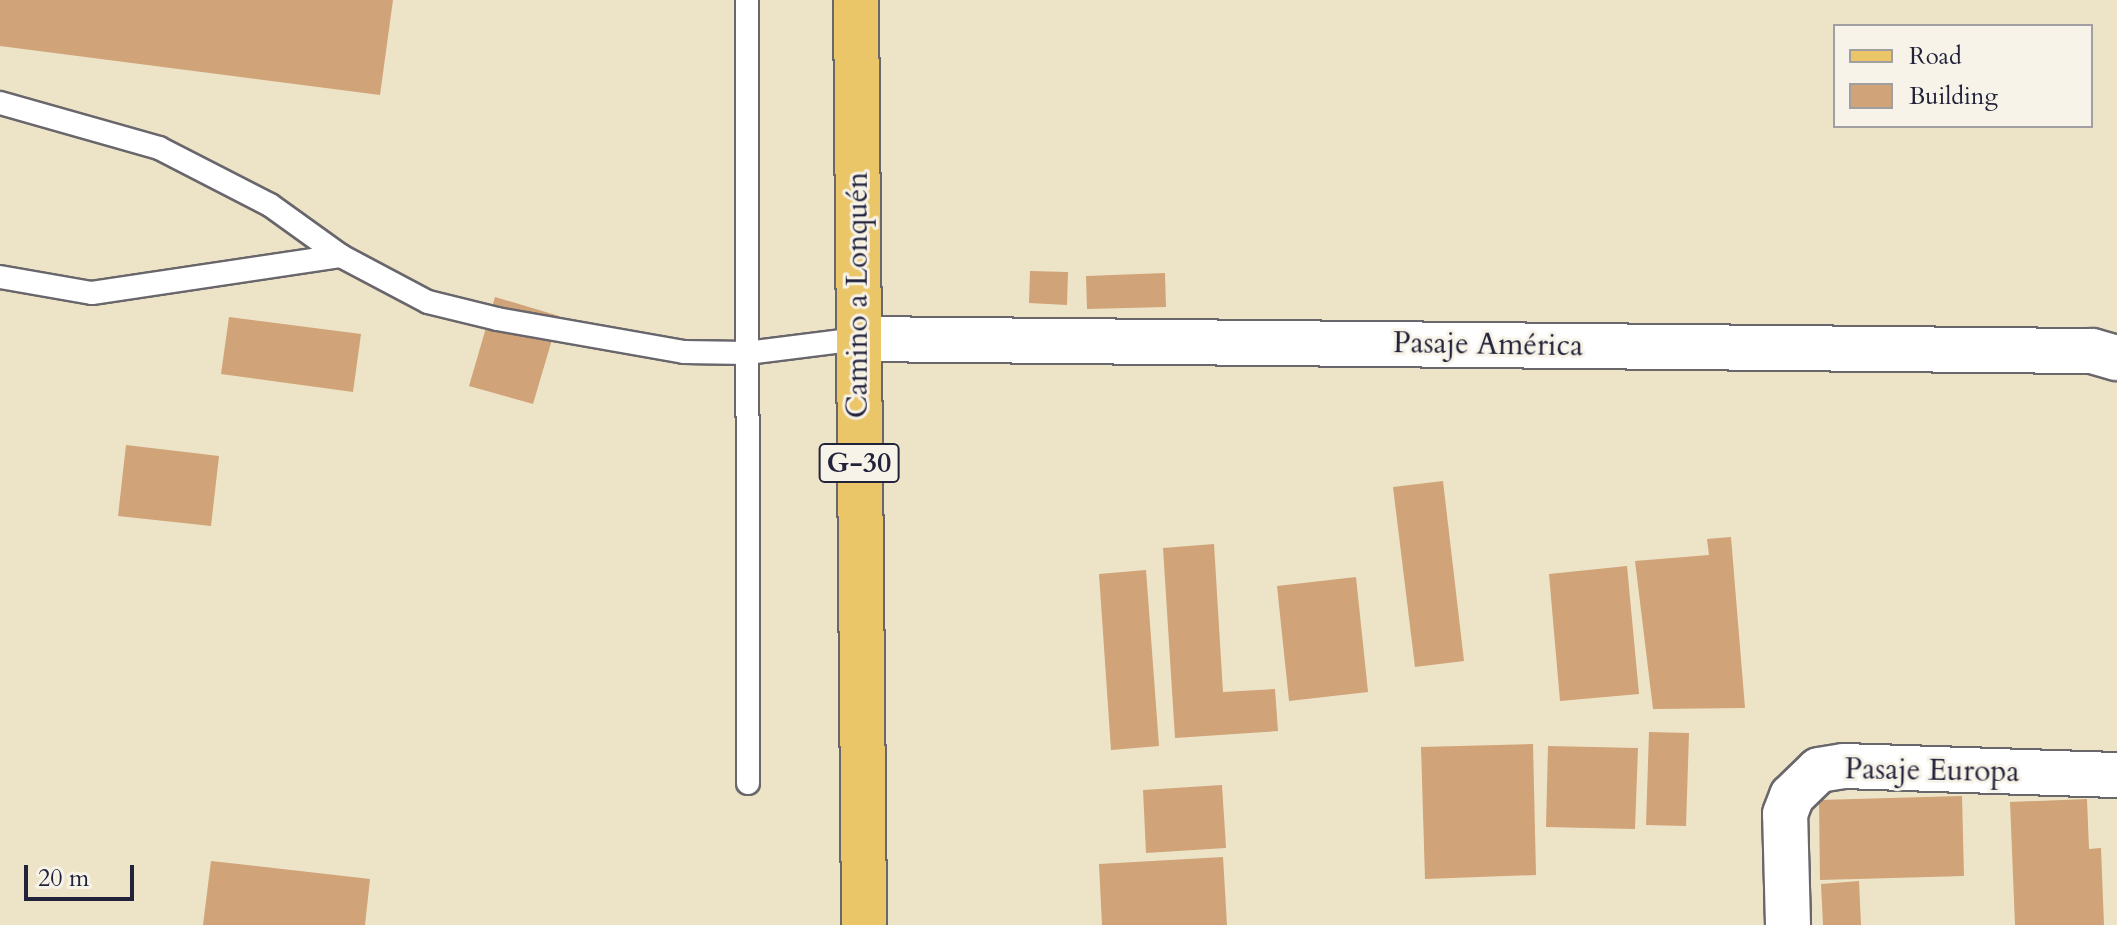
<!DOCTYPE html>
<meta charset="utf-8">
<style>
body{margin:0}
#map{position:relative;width:2117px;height:925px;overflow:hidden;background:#ede4c7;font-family:Cardo,serif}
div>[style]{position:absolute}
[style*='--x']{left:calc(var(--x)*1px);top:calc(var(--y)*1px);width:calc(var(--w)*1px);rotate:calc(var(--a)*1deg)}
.building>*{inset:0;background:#d0a379}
.roads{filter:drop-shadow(2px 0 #69666c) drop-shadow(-2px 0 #69666c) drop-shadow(0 2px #69666c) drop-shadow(0 -2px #69666c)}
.service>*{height:22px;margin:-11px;padding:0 11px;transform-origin:11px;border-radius:11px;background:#fff}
.minor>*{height:44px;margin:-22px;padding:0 22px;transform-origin:22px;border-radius:22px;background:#fff}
.primary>*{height:44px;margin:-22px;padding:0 22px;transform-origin:22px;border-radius:22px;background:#eac669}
span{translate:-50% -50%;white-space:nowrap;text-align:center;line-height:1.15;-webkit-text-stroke:6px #f7f3e8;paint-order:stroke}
.shield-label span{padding:2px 6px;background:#f7f3e8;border:2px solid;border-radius:6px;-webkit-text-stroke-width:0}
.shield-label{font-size:28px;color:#22223b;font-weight:700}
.street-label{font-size:30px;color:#22223b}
.legend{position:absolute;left:1833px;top:24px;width:260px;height:104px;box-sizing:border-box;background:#f7f3e8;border:2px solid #a29fa3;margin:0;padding:10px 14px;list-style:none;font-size:24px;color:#22223b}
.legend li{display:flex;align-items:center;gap:16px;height:40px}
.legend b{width:40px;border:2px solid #a29fa3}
.scale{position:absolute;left:24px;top:865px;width:110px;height:36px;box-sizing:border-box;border:4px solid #22223b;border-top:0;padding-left:10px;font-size:24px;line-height:28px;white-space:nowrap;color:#22223b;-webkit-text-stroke:6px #f7f3e8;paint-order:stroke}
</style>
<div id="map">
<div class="building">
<div style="clip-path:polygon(0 0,393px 0,380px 95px,0 46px)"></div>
<div style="clip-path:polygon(1030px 271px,1068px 272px,1067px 305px,1029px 303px)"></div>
<div style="clip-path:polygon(1165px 273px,1166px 307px,1087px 309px,1086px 276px)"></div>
<div style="clip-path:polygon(495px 297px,559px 316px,533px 404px,469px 386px)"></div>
<div style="clip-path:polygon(229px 317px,361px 334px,353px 392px,221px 374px)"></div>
<div style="clip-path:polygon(126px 445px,219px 456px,211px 526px,118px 516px)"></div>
<div style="clip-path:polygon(1443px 481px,1464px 661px,1415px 667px,1393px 487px)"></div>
<div style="clip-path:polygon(1731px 537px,1745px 708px,1653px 709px,1635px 561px,1709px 555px,1707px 539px)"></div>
<div style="clip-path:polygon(1214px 544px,1223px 692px,1275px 689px,1278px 731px,1175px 738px,1163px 548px)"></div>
<div style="clip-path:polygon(1627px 566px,1639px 694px,1560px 701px,1549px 574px)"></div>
<div style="clip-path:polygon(1146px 570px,1159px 746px,1111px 750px,1099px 574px)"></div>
<div style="clip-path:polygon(1356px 577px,1368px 692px,1289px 701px,1277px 586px)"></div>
<div style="clip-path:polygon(1649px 732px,1689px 733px,1686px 826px,1646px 825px)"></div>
<div style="clip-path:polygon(1533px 744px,1536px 875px,1425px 879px,1421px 747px)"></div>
<div style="clip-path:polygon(1548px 746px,1638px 748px,1635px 829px,1546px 827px)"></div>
<div style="clip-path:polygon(1222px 785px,1226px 848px,1146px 853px,1143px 790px)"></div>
<div style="clip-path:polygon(1962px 796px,1964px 876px,1820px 880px,1819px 800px)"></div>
<div style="clip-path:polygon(2087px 799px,2089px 849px,2101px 848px,2104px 925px,2015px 925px,2010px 802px)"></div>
<div style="clip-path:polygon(1223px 857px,1227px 925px,1102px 925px,1099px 864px)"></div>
<div style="clip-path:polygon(211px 861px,370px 879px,365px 925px,203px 925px)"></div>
<div style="clip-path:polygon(1859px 881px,1861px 925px,1823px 925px,1821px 884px)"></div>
</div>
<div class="roads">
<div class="service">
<div style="--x:747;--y:0;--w:783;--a:89.93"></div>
<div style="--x:0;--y:103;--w:165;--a:15.8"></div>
<div style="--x:159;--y:148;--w:125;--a:27.2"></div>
<div style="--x:270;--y:205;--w:87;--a:35.7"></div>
<div style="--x:341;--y:256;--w:98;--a:27.9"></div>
<div style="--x:428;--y:302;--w:71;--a:13.8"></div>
<div style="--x:497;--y:319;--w:190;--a:10"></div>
<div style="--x:684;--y:352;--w:63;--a:0.9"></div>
<div style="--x:747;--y:353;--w:112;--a:-7.2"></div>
<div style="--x:0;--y:277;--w:93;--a:9.9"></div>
<div style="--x:92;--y:293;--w:252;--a:-8.5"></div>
</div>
<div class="minor">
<div style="--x:858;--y:339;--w:1234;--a:0.56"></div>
<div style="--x:2092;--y:351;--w:26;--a:16"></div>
<div style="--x:1788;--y:925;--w:111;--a:-91.5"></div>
<div style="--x:1785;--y:814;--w:19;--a:-69"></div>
<div style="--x:1792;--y:796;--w:37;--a:-44"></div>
<div style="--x:1819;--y:770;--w:25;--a:-9"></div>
<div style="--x:1844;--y:766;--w:273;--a:1.9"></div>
</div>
<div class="primary">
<div style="--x:856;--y:0;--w:925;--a:89.5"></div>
</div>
</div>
<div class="shield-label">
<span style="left:859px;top:463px">G-30</span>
</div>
<div class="street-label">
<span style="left:858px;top:295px;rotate:-90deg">Camino a Lonquén</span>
<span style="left:1488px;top:345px;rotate:1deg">Pasaje América</span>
<span style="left:1932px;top:771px;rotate:1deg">Pasaje Europa</span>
</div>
<ul class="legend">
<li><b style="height:10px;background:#eac669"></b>Road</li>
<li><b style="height:22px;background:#d0a379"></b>Building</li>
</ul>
<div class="scale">20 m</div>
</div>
